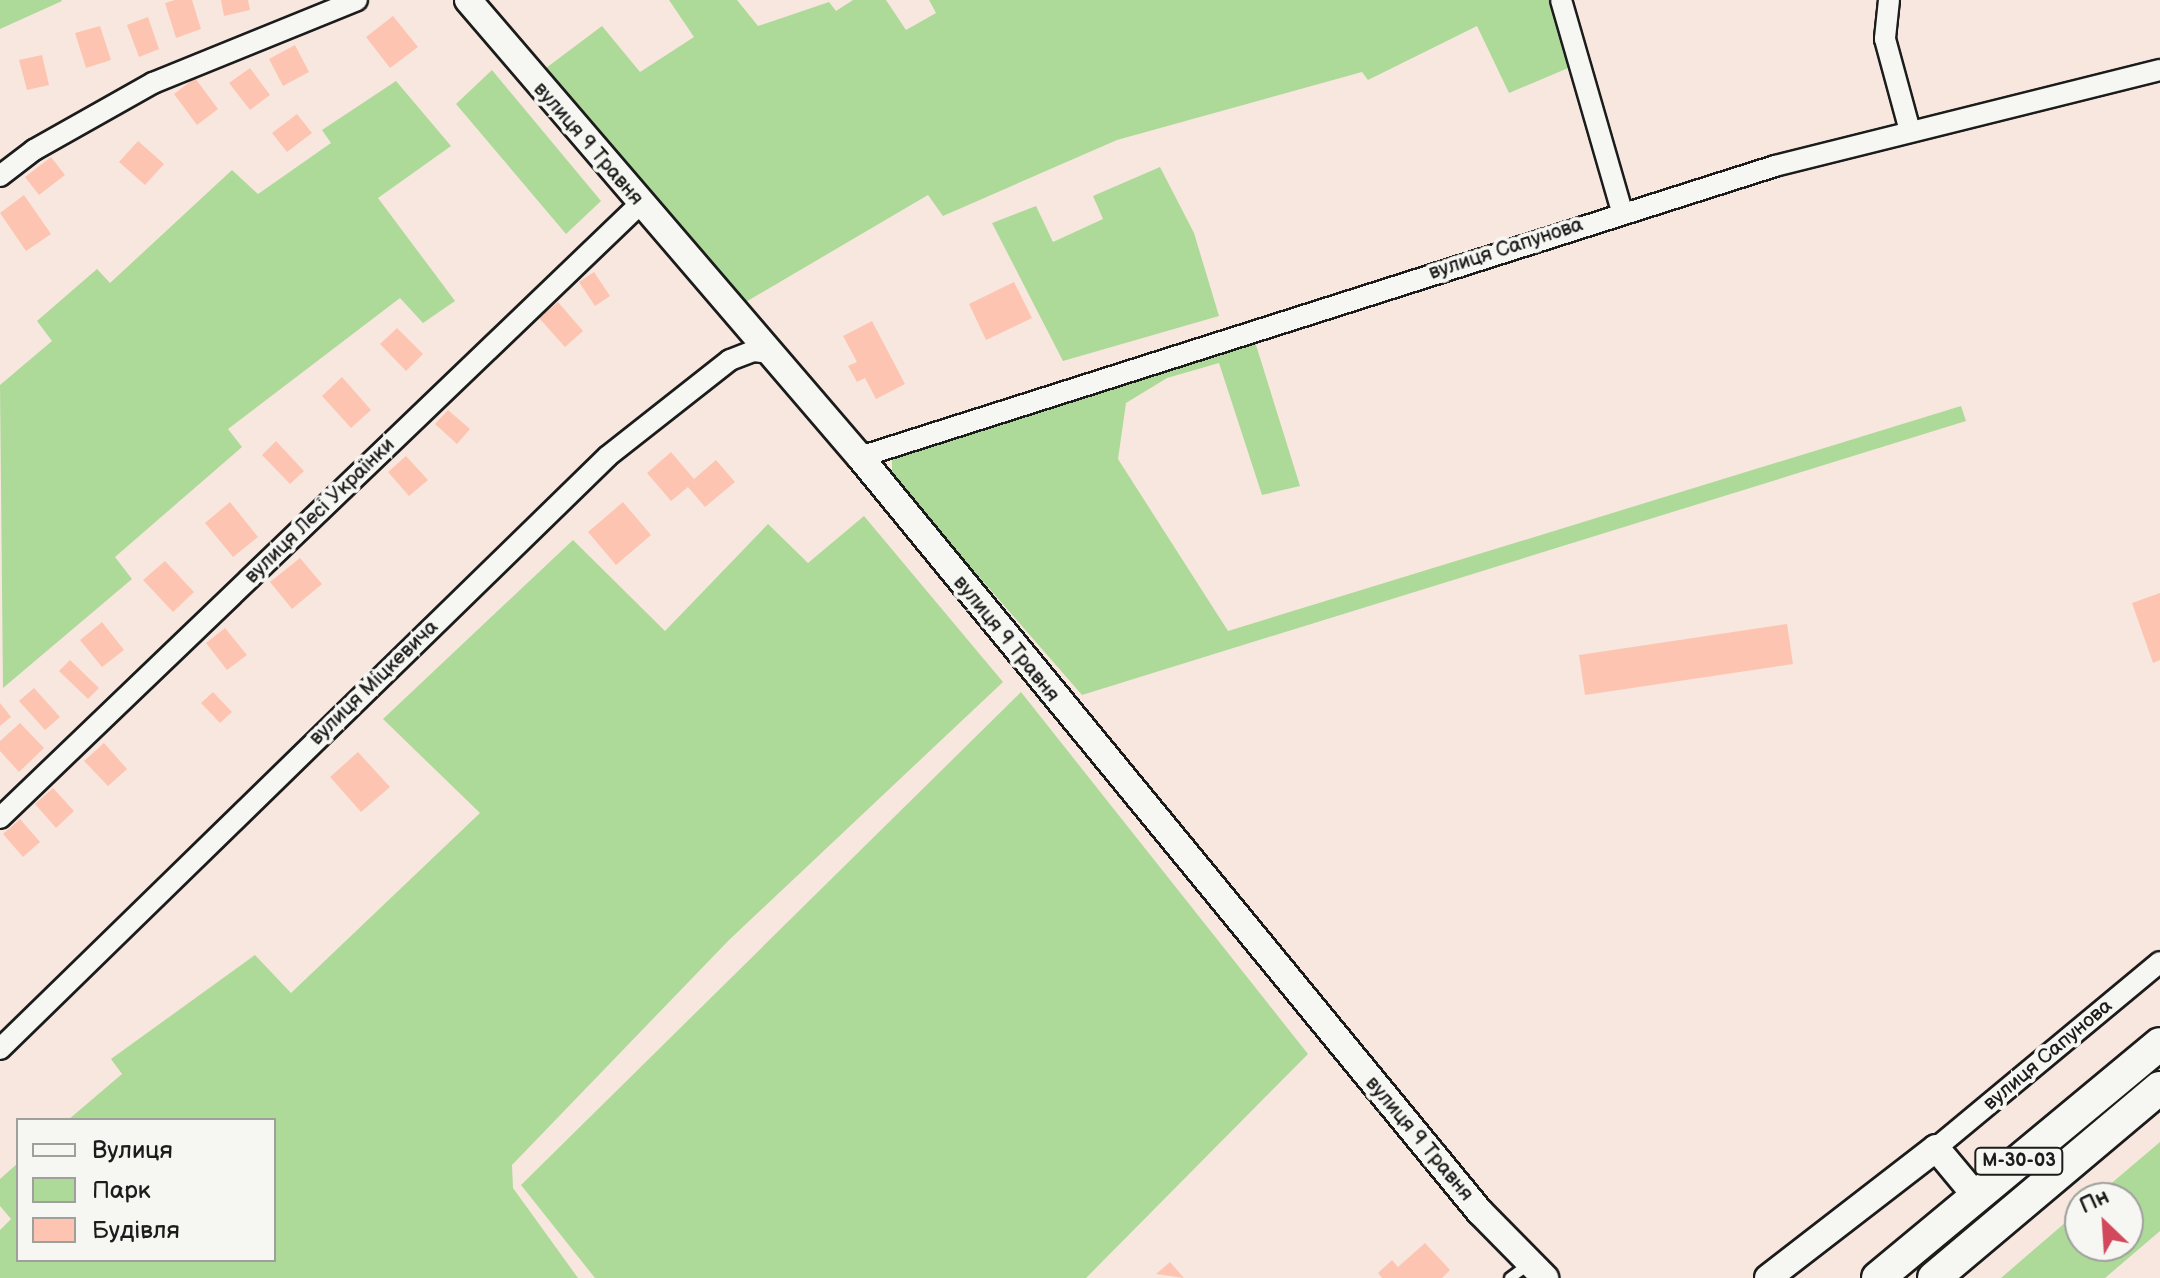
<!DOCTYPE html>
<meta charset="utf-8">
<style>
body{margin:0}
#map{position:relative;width:2160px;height:1278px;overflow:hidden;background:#f8e7de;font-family:"Balsamiq Sans",sans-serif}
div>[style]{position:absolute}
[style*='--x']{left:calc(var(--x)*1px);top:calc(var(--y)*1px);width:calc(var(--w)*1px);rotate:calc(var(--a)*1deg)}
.green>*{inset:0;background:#adda99}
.building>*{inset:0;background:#fdc5b1}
.roads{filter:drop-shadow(2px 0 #1c1c1c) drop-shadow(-2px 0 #1c1c1c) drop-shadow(0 2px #1c1c1c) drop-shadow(0 -2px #1c1c1c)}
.service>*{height:10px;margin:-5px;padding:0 5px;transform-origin:5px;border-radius:5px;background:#f6f6f2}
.minor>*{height:20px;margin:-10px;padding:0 10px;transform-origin:10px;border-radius:10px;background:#f6f6f2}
.tertiary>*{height:26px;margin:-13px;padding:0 13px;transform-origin:13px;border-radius:13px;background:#f6f6f2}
.primary>*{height:32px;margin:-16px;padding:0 16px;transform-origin:16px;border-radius:16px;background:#f6f6f2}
span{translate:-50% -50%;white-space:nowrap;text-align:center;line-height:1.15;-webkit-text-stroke:8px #f6f6f2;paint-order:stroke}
.shield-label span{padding:2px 6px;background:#f6f6f2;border:2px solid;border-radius:6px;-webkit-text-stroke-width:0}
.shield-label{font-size:18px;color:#1c1c1c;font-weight:700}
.street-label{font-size:20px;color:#1c1c1c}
.legend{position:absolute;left:16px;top:1118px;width:260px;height:144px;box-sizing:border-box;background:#f6f6f2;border:2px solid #9f9f9c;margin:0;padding:10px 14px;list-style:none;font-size:24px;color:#1c1c1c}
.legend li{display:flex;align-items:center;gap:16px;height:40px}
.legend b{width:40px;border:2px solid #9f9f9c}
.north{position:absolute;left:2064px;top:1182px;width:80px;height:80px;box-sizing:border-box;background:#f6f6f2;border:2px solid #9f9f9c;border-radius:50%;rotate:335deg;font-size:22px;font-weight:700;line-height:32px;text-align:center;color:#1c1c1c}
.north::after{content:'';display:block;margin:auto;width:28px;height:36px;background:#d1495b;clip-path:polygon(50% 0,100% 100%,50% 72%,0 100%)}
</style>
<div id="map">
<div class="green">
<div style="clip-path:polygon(0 0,61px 0,62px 1px,0 29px)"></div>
<div style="clip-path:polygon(669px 0,737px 0,758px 26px,829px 2px,836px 11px,853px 0,886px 0,906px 30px,936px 13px,929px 0,1548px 0,1573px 66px,1509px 93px,1477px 26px,1368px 80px,1362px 72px,1117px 140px,943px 216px,928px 195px,744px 303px,542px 71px,602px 26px,640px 72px,694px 37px)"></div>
<div style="clip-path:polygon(492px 70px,601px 201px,566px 234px,456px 104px)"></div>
<div style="clip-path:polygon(396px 81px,451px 146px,378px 198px,455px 301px,423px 323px,400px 298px,228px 429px,242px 447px,115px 557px,132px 579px,3px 688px,0 385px,52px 341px,37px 321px,97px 269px,110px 283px,232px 170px,258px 194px,331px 143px,322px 130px)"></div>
<div style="clip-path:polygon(1160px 167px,1194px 233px,1219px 316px,1063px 361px,992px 223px,1036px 206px,1053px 242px,1103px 219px,1093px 196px)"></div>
<div style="clip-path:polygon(1251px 329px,1300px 486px,1262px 495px,1219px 363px,1167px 378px,1126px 403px,1118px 459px,1228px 631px,1961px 406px,1966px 421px,1082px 695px,892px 477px,892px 446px)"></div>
<div style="clip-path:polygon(864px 516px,1003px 682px,729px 940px,512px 1165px,513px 1188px,578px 1278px,0 1278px,0 1230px,11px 1219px,0 1206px,0 1179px,18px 1163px,18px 1260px,274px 1260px,274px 1120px,68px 1120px,122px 1074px,111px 1059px,255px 955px,291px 993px,480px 813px,383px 719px,573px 540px,665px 631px,768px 524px,808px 563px)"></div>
<div style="clip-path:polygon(1021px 692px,1308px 1054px,1086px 1278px,595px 1278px,521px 1185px)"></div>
<div style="clip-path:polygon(2160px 1142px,2160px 1231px,2105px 1278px,2001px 1278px,2080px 1210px,2080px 1246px,2128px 1246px,2128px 1198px,2094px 1198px)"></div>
</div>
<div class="building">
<div style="clip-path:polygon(175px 0,192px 0,201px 29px,176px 38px,165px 3px)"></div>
<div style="clip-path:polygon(221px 0,248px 0,250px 10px,224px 16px)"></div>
<div style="clip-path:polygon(393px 16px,418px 47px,390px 68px,366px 37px)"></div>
<div style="clip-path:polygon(148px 17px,159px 49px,139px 57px,127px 25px)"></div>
<div style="clip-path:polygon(100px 26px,111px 60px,86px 68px,75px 33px)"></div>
<div style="clip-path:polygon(295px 45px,309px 72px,283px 86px,269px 59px)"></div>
<div style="clip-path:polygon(42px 55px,49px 85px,27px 90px,19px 60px)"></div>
<div style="clip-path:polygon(250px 68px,270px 95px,250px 110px,229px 83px)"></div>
<div style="clip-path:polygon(195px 78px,218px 109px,197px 125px,174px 94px)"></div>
<div style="clip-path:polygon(297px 114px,312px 133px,287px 152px,272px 133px)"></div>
<div style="clip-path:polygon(138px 141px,164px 164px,145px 185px,119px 162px)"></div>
<div style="clip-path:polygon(51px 157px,65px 175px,39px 195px,25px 177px)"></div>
<div style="clip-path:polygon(24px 195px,51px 234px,26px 251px,0 213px)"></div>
<div style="clip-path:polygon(594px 272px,610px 296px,595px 306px,579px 282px)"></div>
<div style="clip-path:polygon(1014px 282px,1032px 318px,986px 340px,969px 304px)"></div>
<div style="clip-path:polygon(558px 302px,583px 331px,565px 347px,539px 318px)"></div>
<div style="clip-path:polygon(872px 321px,905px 384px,876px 399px,865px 378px,857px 382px,848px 366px,857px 362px,843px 336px)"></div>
<div style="clip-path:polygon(397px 328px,423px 354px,406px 371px,380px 344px)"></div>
<div style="clip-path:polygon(342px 377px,371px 410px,351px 428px,322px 396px)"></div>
<div style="clip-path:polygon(448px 410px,470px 429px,457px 444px,435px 424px)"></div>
<div style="clip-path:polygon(276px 441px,304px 471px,290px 484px,262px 455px)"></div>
<div style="clip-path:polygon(671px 452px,694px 479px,716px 460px,735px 482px,705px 507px,688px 487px,671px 501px,647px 473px)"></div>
<div style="clip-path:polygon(406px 456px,428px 480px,409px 496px,388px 472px)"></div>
<div style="clip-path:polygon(230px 502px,258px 537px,233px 557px,205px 523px)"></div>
<div style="clip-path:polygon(623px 502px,651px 535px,616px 565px,588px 532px)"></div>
<div style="clip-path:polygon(300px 558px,322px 584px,292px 609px,270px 582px)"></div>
<div style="clip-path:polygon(165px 561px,194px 592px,173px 612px,143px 580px)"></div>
<div style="clip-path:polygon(2160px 593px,2160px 660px,2153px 663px,2132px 603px)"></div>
<div style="clip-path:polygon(102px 622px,124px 650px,102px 667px,80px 640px)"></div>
<div style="clip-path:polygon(1787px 624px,1793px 664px,1585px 695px,1579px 655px)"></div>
<div style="clip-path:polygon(225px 628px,247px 655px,227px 670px,206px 643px)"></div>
<div style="clip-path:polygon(70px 660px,99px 688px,88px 699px,59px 671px)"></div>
<div style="clip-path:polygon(34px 688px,60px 717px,45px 730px,19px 701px)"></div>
<div style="clip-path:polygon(213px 692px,232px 712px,220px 723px,201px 703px)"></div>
<div style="clip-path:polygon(0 703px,11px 717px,0 726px)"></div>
<div style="clip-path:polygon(20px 723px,44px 748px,19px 772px,0 751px,0 741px)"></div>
<div style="clip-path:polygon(104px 743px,127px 769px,108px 786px,84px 761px)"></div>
<div style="clip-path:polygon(358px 752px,390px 787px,361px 812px,330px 777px)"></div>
<div style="clip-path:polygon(53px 788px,74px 811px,56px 828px,35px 804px)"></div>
<div style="clip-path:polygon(20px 819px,40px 842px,23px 857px,3px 834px)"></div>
<div style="clip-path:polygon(1425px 1243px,1450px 1270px,1442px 1278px,1382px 1278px,1378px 1273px,1392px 1260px,1398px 1267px)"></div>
<div style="clip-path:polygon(1170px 1262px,1184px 1278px,1156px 1274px)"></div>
</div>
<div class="roads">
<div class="service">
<div style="--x:1510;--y:1278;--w:22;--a:-36"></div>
</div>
<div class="minor">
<div style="--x:1561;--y:0;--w:221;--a:73.9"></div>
<div style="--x:1889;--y:0;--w:39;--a:96"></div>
<div style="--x:1885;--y:39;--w:95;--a:74.8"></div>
<div style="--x:0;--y:176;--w:43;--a:-37.4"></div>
<div style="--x:34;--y:150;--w:137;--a:-29.4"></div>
<div style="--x:153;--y:83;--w:220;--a:-22.1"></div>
<div style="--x:860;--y:457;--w:960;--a:-17.64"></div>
<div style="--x:1775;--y:166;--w:397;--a:-14"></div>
<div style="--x:0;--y:818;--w:887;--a:-43.81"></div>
<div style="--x:0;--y:1049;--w:849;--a:-44.28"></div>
<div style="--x:608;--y:456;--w:155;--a:-38.2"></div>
<div style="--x:730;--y:360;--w:26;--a:-21"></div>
<div style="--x:754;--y:351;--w:16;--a:7"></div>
<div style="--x:1936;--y:1148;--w:291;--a:-39.7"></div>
</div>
<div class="tertiary">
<div style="--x:468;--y:0;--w:602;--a:49.38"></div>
<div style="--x:860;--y:457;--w:977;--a:50.61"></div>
<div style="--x:1480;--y:1212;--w:93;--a:45.4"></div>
<div style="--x:1768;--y:1278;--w:212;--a:-37.7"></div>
<div style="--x:1936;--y:1148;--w:62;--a:50.2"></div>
</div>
<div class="primary">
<div style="--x:1878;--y:1278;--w:366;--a:-39.7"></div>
<div style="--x:1934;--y:1278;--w:295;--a:-40.1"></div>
</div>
</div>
<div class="shield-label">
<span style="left:2019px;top:1161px">М-30-03</span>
</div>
<div class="street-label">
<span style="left:588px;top:144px;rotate:49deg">вулиця 9 Травня</span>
<span style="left:1506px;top:249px;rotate:-18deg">вулиця Сапунова</span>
<span style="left:320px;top:511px;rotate:-44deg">вулиця Лесі Українки</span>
<span style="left:1006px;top:639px;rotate:51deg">вулиця 9 Травня</span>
<span style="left:374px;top:683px;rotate:-44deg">вулиця Міцкевича</span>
<span style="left:2048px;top:1055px;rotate:-40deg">вулиця Сапунова</span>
<span style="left:1419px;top:1139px;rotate:50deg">вулиця 9 Травня</span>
</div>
<ul class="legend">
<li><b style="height:10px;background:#f6f6f2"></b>Вулиця</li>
<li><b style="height:22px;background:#adda99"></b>Парк</li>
<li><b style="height:22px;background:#fdc5b1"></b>Будівля</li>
</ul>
<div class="north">Пн</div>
</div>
